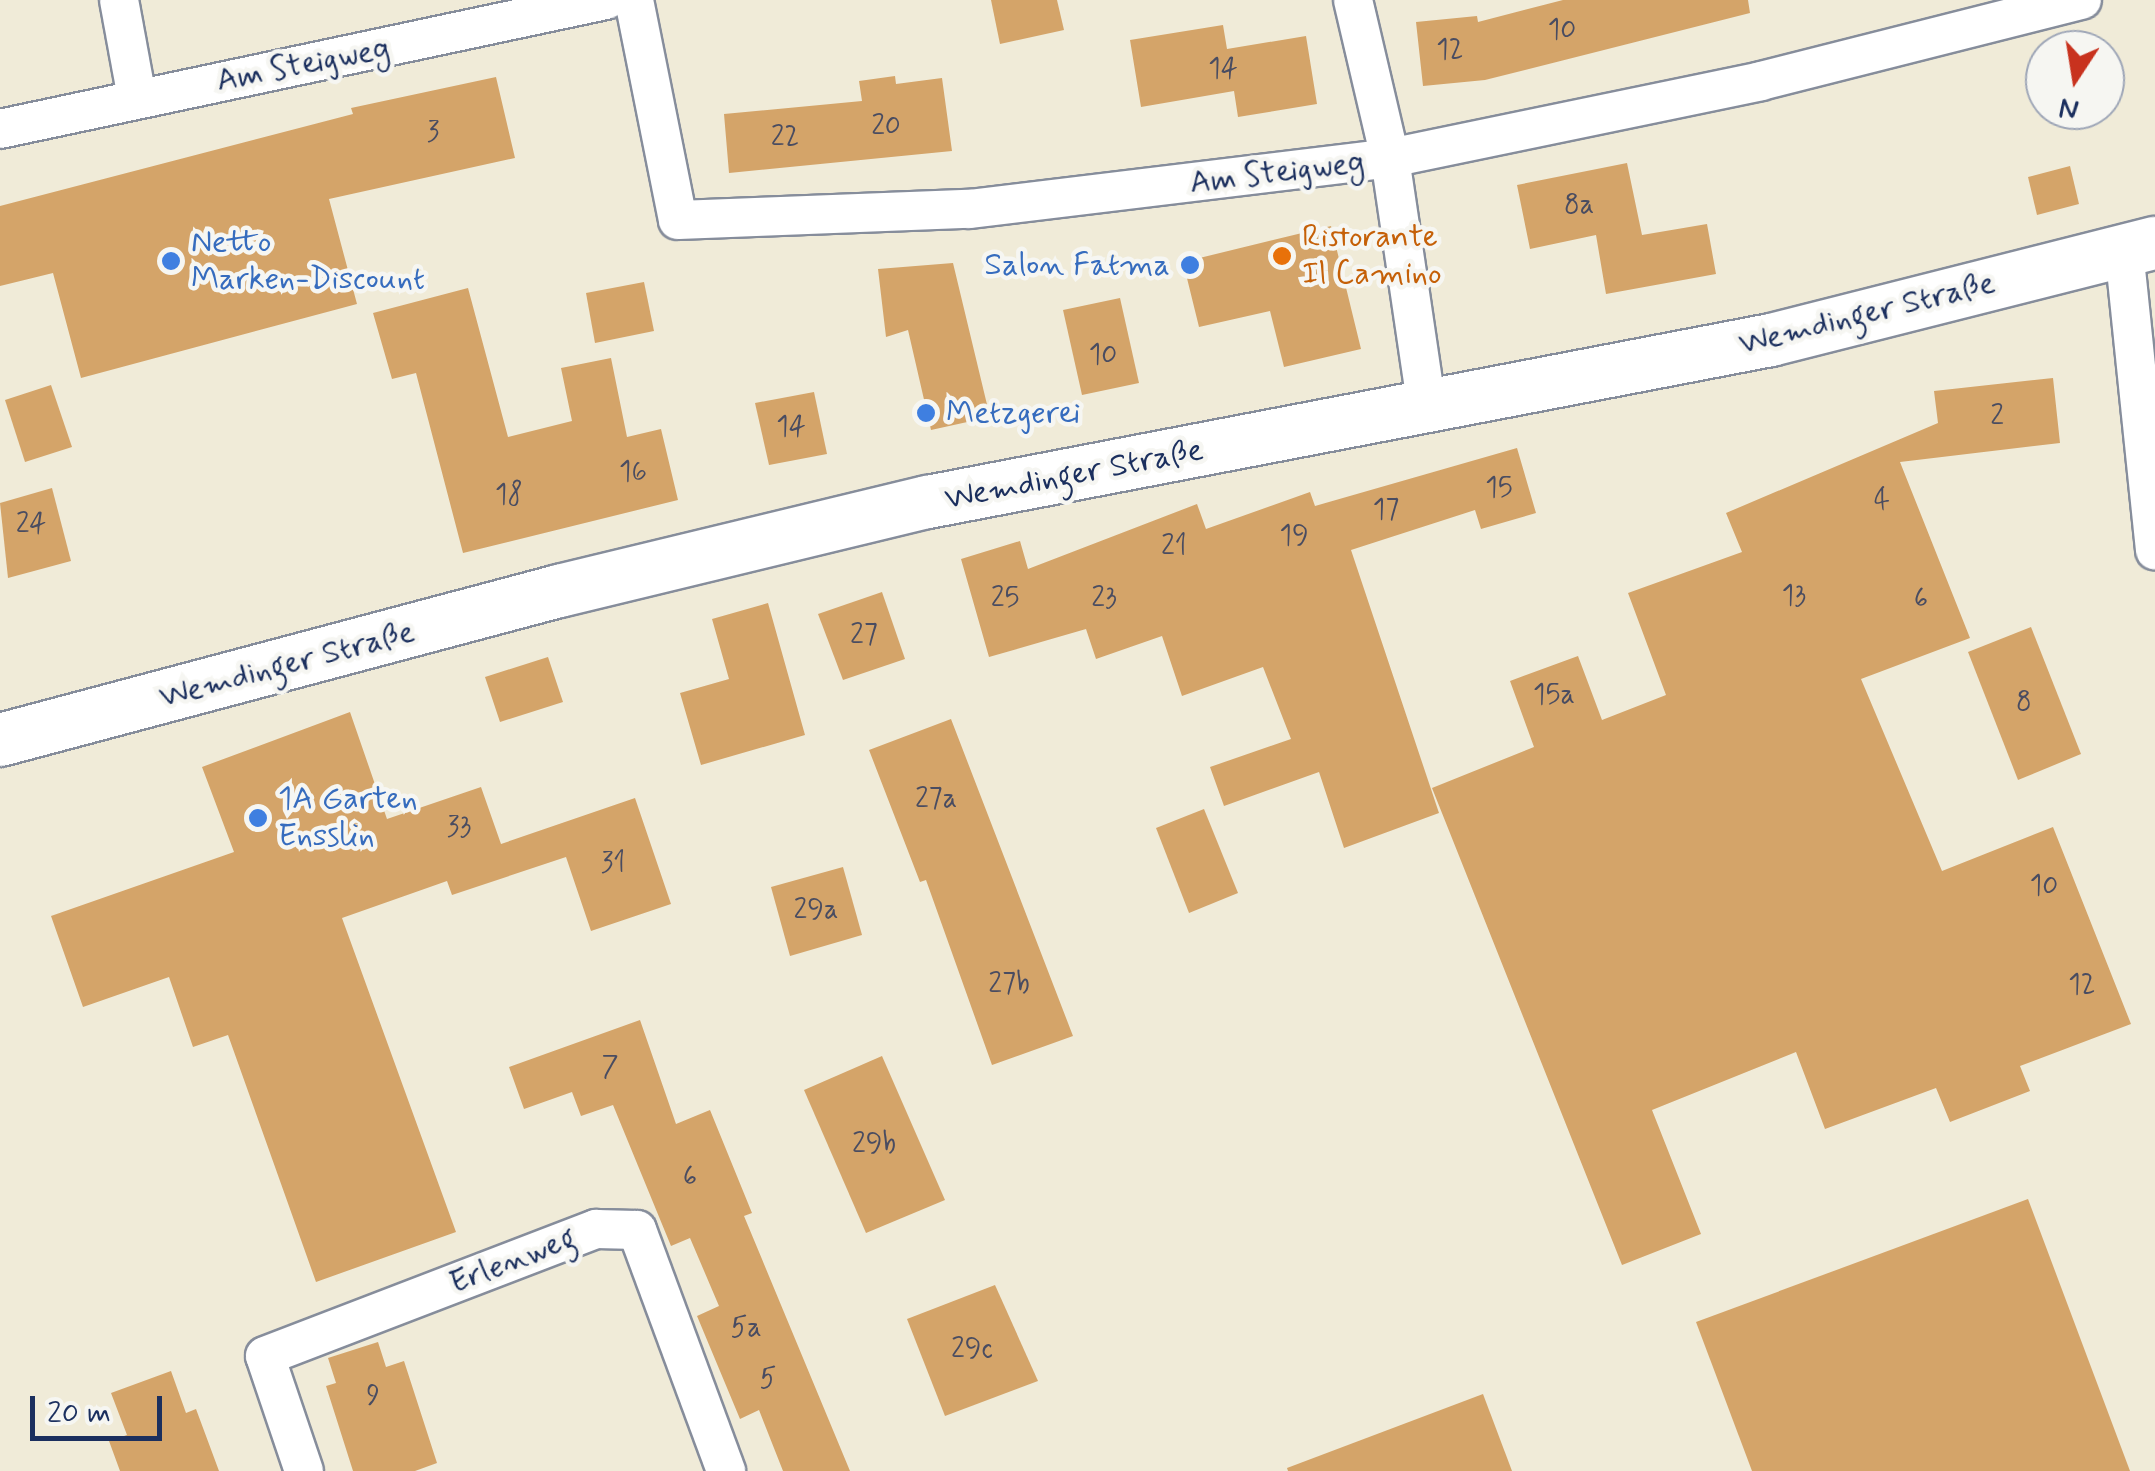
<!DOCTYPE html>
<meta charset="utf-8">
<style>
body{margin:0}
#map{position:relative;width:2155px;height:1471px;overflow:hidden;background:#f0ebd8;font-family:Mynerve,sans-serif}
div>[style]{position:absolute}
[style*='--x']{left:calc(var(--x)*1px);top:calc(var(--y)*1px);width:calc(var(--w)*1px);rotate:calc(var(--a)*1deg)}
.building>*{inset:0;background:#d4a469}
.roads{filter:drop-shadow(2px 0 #868d9b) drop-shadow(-2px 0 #868d9b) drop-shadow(0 2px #868d9b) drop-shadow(0 -2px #868d9b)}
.minor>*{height:38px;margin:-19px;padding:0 19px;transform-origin:19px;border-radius:19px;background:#fff}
.secondary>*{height:52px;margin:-26px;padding:0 26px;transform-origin:26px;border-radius:26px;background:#fff}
.dots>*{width:28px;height:28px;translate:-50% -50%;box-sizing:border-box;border:5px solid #f6f6f2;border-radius:50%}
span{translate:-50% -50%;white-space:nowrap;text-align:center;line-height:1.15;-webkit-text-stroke:9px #f6f6f2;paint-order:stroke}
.number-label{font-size:28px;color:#494c61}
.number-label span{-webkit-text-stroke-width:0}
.street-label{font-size:32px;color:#1b2f5e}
.food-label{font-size:32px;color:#c56008}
.left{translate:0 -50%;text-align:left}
.shop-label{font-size:32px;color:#366cbe}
.right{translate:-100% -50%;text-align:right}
.north{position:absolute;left:2025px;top:30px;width:100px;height:100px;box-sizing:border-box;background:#f6f6f2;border:2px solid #9ea6b7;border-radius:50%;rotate:192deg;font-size:28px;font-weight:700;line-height:40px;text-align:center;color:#1b2f5e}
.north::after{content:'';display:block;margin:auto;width:35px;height:45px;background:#c8321e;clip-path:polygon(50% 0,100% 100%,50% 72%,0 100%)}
.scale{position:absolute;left:30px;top:1396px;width:132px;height:45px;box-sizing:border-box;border:5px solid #1b2f5e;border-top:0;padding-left:12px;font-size:30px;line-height:35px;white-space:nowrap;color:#1b2f5e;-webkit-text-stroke:8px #f6f6f2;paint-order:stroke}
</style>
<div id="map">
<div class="building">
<div style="clip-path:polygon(991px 0,1057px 0,1064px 30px,1000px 44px)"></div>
<div style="clip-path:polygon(1563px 0,1748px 0,1750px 13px,1485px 80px,1423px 86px,1416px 22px,1477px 16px,1478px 22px)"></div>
<div style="clip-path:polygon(1223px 25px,1227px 49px,1306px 36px,1317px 104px,1238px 117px,1234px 91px,1141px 107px,1130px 40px)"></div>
<div style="clip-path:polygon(895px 76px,896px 84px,942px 78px,952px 151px,729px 173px,724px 114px,862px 101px,859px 81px)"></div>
<div style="clip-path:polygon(496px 77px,515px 158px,329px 199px,357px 304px,81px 378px,53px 273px,0 286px,0 206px,353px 114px,351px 108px)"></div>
<div style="clip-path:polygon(1627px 163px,1642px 235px,1707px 224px,1716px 274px,1606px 294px,1596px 235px,1530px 249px,1517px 185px)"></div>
<div style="clip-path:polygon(2070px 166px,2079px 204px,2037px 215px,2028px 177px)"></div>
<div style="clip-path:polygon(1331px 226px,1361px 349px,1284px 367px,1270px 311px,1199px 327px,1183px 262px)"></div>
<div style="clip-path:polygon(953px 263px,990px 417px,931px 430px,908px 330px,886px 337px,878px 269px)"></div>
<div style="clip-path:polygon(644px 282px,654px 331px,595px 343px,586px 293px)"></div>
<div style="clip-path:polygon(468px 288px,508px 437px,572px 421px,561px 368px,611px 358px,627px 437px,661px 429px,678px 500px,463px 553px,416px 373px,392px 379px,373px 313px)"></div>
<div style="clip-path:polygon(1120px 298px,1139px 383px,1082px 395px,1063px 310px)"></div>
<div style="clip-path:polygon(2053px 378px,2060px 443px,1900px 462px,1970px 638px,1861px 679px,1942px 871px,2053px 827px,2131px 1024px,2020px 1066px,2030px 1091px,1950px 1122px,1936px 1088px,1825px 1129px,1796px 1052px,1652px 1110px,1701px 1234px,1622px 1265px,1432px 788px,1534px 747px,1510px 681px,1578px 656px,1602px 720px,1666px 695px,1628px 593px,1742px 552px,1726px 513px,1938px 423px,1934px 391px)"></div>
<div style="clip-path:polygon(51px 385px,72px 447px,25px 462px,5px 400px)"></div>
<div style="clip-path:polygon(814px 392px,827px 454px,769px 465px,755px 403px)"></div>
<div style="clip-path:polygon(1517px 448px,1536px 513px,1481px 529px,1475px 510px,1351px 550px,1439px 813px,1344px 848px,1319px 772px,1224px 806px,1210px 767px,1291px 739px,1263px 667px,1182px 696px,1162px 636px,1096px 659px,1086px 629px,989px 657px,961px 559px,1020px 541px,1028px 569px,1197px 504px,1206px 529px,1310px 492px,1315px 506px)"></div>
<div style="clip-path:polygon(52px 488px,71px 561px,8px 578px,0 503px)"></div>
<div style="clip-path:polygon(882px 592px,905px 659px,843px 680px,818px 614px)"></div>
<div style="clip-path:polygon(768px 603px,805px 735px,701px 765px,680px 693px,729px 679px,712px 619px)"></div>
<div style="clip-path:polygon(2031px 627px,2081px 754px,2018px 780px,1968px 652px)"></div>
<div style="clip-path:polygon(548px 657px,563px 702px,500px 722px,485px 677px)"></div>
<div style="clip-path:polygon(350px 712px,387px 819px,481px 787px,501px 844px,635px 798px,671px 904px,591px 931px,566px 857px,452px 895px,447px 881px,342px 918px,456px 1232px,316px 1282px,228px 1035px,193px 1047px,169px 977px,83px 1007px,51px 916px,234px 852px,202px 767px)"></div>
<div style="clip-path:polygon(951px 719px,1073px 1036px,992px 1065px,926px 880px,920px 882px,869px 750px)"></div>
<div style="clip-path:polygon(1204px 809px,1238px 893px,1189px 913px,1156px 828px)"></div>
<div style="clip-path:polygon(843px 867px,862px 935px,790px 956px,771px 887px)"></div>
<div style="clip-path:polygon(640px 1020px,676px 1124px,710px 1110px,752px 1213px,744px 1216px,850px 1471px,783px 1471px,759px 1410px,740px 1419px,697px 1316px,719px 1306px,690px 1238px,671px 1246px,613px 1105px,581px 1116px,572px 1092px,524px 1109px,509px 1067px)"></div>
<div style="clip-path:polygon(882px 1056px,945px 1200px,866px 1233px,804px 1090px)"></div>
<div style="clip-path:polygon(2028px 1199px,2130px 1471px,1752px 1471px,1696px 1322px)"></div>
<div style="clip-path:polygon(995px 1285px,1038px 1381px,945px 1416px,907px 1319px)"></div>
<div style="clip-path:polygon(378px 1342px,386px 1367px,404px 1361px,437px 1463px,415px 1471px,353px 1471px,326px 1386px,336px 1383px,328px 1358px)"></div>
<div style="clip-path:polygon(171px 1371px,186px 1413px,196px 1409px,219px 1471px,120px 1471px,109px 1441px,127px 1435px,111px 1393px)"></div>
<div style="clip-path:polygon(1483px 1394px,1512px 1471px,1288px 1471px,1287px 1468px)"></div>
</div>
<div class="roads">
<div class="minor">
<div style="--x:119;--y:0;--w:100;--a:79.6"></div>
<div style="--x:634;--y:0;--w:224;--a:78.7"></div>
<div style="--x:678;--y:220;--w:291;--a:-2.2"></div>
<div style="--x:969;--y:209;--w:424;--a:-6.9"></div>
<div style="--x:1390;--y:158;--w:379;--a:-11.7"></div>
<div style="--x:1761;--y:81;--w:331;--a:-14.2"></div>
<div style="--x:1353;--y:0;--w:162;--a:76.8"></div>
<div style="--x:1390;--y:158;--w:247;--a:81.6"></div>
<div style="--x:0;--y:129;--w:620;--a:-12.02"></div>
<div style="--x:2124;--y:250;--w:302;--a:84.1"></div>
<div style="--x:304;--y:1471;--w:121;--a:-108.7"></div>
<div style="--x:265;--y:1356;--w:355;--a:-21"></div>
<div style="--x:596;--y:1229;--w:41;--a:1.4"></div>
<div style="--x:637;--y:1230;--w:257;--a:69.7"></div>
</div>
<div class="secondary">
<div style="--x:0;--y:740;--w:579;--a:-14.93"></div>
<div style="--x:559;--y:591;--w:380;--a:-13.6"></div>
<div style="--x:928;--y:502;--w:858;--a:-10.88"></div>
<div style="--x:1771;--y:340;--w:396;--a:-14.2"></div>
</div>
</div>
<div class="dots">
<div style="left:1282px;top:256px;background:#e8710a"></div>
<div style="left:171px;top:261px;background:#3f7fe0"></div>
<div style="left:1190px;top:265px;background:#3f7fe0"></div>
<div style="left:926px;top:413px;background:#3f7fe0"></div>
<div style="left:258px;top:818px;background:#3f7fe0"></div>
</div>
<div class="number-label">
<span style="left:1562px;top:31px">10</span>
<span style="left:1450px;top:51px">12</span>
<span style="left:1223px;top:70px">14</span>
<span style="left:886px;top:127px">20</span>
<span style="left:433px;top:133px">3</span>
<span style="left:785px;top:138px">22</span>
<span style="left:1579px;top:206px">8a</span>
<span style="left:1103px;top:356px">10</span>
<span style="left:1997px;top:417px">2</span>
<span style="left:791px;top:428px">14</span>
<span style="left:633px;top:473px">16</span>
<span style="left:1499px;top:489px">15</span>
<span style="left:509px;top:496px">18</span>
<span style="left:1882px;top:501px">4</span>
<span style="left:1386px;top:511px">17</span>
<span style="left:31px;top:525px">24</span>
<span style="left:1294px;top:537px">19</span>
<span style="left:1174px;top:547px">21</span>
<span style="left:1794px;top:597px">13</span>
<span style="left:1005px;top:599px">25</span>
<span style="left:1104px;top:599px">23</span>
<span style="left:1921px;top:600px">6</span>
<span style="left:864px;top:636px">27</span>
<span style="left:1554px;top:696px">15a</span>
<span style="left:2024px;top:703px">8</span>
<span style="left:936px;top:800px">27a</span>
<span style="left:459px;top:828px">33</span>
<span style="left:613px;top:864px">31</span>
<span style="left:2044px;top:887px">10</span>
<span style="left:816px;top:911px">29a</span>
<span style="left:1009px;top:985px">27b</span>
<span style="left:2082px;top:986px">12</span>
<span style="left:610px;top:1068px">7</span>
<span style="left:874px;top:1145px">29b</span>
<span style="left:690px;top:1178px">6</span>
<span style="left:746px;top:1329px">5a</span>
<span style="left:972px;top:1350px">29c</span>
<span style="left:768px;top:1380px">5</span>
<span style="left:373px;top:1397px">9</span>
</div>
<div class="street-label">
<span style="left:303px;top:65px;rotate:-11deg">Am Steigweg</span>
<span style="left:1277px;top:173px;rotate:-7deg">Am Steigweg</span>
<span style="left:1867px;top:314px;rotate:-14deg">Wemdinger Straße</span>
<span style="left:1074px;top:475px;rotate:-11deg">Wemdinger Straße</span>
<span style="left:287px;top:665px;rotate:-15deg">Wemdinger Straße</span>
<span style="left:513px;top:1261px;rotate:-21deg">Erlenweg</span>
</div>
<div class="food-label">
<span class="left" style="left:1302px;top:256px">Ristorante<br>Il Camino</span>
</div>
<div class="shop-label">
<span class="left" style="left:191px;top:261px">Netto<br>Marken-Discount</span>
<span class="right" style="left:1170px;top:265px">Salon Fatma</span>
<span class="left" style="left:946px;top:413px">Metzgerei</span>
<span class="left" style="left:278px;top:818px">1A Garten<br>Ensslin</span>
</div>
<div class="north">N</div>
<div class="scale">20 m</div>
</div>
